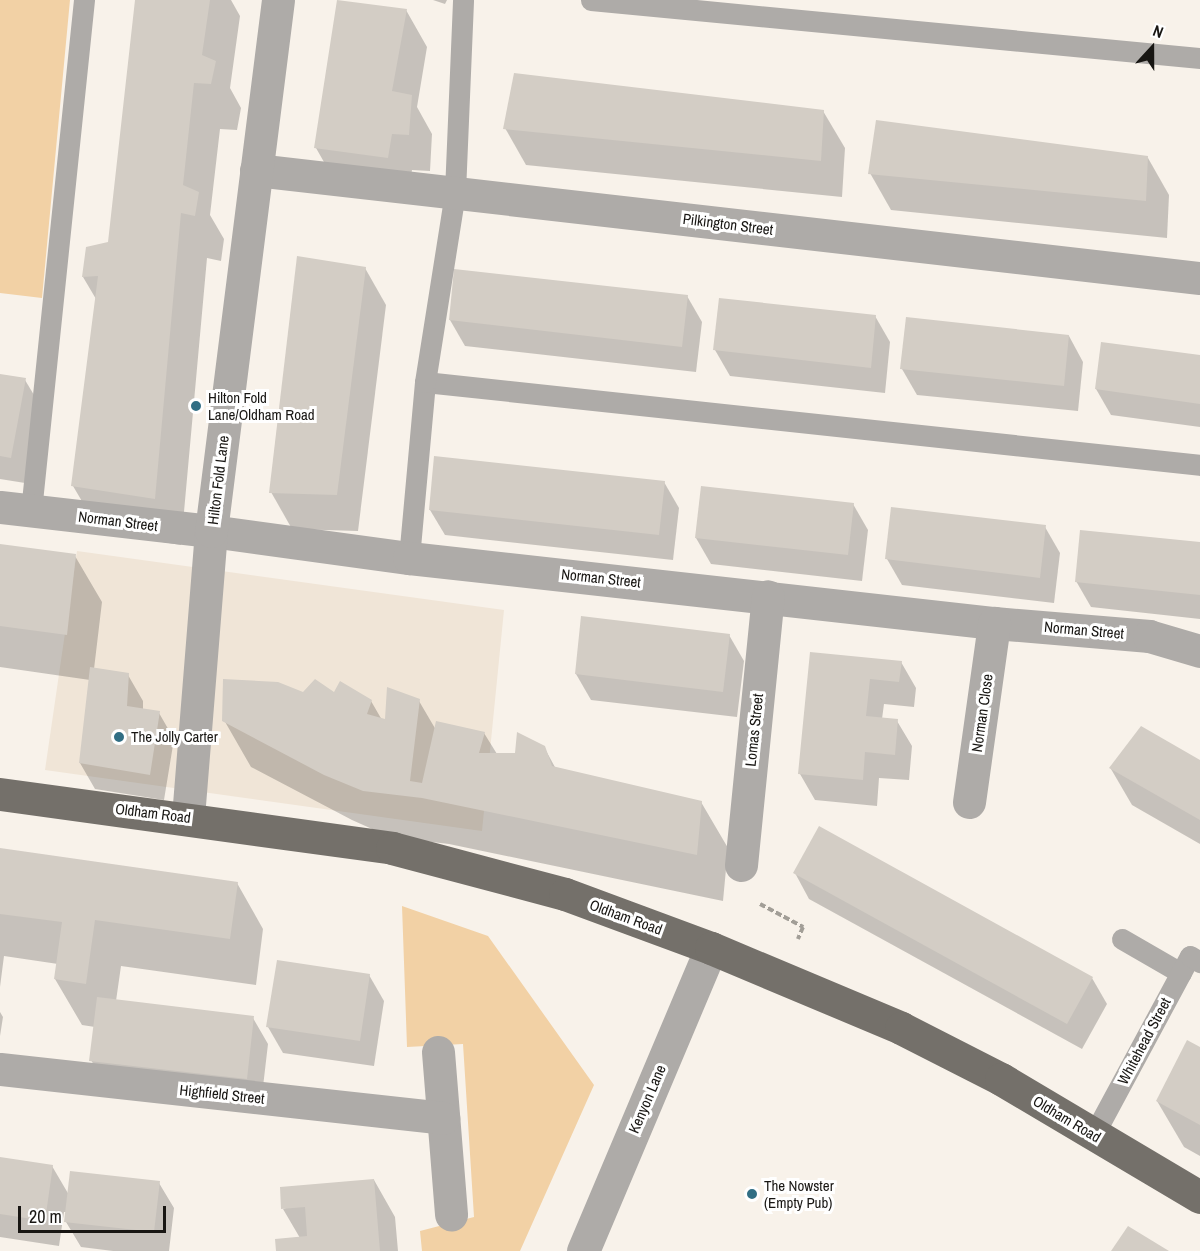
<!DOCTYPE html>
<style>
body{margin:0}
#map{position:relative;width:1200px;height:1251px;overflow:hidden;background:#f8f2ea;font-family:"Archivo Narrow",sans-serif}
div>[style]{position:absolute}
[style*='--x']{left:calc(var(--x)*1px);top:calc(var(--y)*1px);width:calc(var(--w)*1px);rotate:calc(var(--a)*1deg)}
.built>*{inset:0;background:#f0e5d7}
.green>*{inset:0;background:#f2d1a5}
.shadow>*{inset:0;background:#0003}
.building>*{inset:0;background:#d3cdc5}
.path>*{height:4px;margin-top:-2px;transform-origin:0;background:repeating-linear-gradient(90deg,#a29e97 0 6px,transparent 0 9px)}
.lane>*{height:21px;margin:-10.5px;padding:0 10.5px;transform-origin:10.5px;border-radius:10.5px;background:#aeaba8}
.street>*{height:33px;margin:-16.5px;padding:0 16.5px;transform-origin:16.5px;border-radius:16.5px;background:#aeaba8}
.primary>*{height:33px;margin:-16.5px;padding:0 16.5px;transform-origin:16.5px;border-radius:16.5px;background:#74706a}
.dots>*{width:16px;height:16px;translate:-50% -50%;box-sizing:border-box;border:3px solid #fff;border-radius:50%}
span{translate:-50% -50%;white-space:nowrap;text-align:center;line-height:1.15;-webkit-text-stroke:6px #fff;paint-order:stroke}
.street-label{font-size:15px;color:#181613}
.poi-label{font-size:15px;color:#181613}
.left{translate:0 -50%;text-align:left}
.north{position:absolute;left:1122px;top:18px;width:60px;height:60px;-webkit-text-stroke:4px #fff;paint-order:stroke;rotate:21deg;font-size:16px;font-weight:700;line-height:24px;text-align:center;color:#181613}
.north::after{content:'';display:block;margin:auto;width:21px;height:27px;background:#181613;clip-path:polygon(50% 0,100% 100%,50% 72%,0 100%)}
.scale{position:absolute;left:18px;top:1206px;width:148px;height:27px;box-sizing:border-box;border:3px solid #181613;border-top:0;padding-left:8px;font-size:18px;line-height:21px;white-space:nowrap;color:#181613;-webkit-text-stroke:4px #fff;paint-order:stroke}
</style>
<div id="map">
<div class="built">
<div style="clip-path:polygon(77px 551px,504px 610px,482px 831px,45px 770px)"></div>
</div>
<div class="green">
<div style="clip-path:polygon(0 0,70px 0,42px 298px,0 293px)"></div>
<div style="clip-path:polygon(402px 906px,488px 936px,594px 1085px,520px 1251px,422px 1251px,420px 1231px,474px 1217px,463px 1044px,407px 1047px)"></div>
</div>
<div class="shadow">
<div style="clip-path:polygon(136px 0,231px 0,240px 16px,230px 88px,241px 108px,237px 130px,220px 129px,210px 215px,224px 239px,221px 261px,207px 258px,181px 545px,100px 532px,73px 486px,96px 299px,83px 277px,109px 243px)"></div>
<div style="clip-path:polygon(433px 0,447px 0,445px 4px)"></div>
<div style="clip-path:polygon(406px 10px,427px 47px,417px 107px,432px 134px,430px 171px,412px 170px,408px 194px,337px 185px,316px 148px)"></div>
<div style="clip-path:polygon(823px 111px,845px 148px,842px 197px,526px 165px,505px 128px)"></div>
<div style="clip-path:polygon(1148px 158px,1169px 195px,1167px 238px,891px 210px,870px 173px)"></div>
<div style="clip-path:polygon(365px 268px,386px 305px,358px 531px,292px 529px,271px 492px)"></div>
<div style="clip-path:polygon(687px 296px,702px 322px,696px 372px,465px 346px,450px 320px)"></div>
<div style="clip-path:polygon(875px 316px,890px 342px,885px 393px,730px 376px,715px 350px)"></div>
<div style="clip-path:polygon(1069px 336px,1083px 362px,1078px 411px,917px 395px,902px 369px)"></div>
<div style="clip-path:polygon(1200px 357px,1200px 427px,1111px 415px,1096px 389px)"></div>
<div style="clip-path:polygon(0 375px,25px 380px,40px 405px,25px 483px,0 479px)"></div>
<div style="clip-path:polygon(664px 482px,679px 508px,673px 560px,445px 535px,430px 510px)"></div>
<div style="clip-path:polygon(853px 504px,868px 530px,862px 581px,711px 564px,696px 538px)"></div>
<div style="clip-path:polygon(1045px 527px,1060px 553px,1054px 603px,902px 585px,887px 559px)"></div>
<div style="clip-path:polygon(1200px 544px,1200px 619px,1091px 607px,1076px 581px)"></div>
<div style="clip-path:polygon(0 545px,75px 556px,102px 602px,94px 669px,128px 675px,143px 701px,143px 710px,159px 713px,174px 739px,164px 800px,95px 789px,80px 763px,90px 680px,0 667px)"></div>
<div style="clip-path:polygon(729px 635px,744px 661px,737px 717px,591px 700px,576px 674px)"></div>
<div style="clip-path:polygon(811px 653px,901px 662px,916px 688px,914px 707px,884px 704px,882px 719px,897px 721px,912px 746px,909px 780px,879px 778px,877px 806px,815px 800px,800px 774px)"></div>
<div style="clip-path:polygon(303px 694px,334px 694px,371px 701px,382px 720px,386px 721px,419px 701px,436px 730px,484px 733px,497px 754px,517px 754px,544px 747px,556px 769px,701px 802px,728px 848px,723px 901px,449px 844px,390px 837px,352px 820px,251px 767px,224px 720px)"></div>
<div style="clip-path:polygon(1200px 762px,1200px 844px,1132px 805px,1111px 769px)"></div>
<div style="clip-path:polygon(0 850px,237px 883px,263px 929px,256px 985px,121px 966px,116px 1001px,253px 1018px,268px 1044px,261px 1104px,106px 1086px,91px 1060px,95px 1027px,82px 1025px,55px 979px,58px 964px,4px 956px,0 987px)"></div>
<div style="clip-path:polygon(795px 873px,1092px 978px,1107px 1004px,1082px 1049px,809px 899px)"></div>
<div style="clip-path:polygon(369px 975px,384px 1001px,374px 1066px,283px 1053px,268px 1027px)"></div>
<div style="clip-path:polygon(0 1012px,3px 1017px,0 1036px)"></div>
<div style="clip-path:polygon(1200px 1049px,1200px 1156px,1184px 1147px,1157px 1101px)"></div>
<div style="clip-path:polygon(0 1159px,52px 1166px,69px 1195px,159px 1183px,174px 1208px,169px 1251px,113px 1251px,81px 1247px,66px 1222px,67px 1212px,64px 1212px,59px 1246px,0 1237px)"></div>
<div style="clip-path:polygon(374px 1180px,395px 1217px,398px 1251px,278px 1251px,300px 1238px,283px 1209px)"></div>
</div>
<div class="building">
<div style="clip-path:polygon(135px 0,210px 0,202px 55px,216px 61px,211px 84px,194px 83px,183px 185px,199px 192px,195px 216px,181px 213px,155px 499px,71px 486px,98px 276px,82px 277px,86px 247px,108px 242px)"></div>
<div style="clip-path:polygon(337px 0,407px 9px,392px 91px,412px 95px,409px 135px,392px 134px,388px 158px,314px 148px)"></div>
<div style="clip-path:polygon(514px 73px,824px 110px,821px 161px,503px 129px)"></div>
<div style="clip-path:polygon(876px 120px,1148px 156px,1146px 201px,868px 174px)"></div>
<div style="clip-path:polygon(297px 256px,366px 267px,337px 495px,269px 493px)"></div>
<div style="clip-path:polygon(454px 269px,688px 295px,682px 347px,449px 320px)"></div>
<div style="clip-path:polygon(719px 298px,876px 315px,871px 368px,713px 350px)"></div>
<div style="clip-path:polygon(906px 317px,1069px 335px,1064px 386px,900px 369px)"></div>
<div style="clip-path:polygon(1101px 342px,1200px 355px,1200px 404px,1095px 389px)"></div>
<div style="clip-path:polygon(0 374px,26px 378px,11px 458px,0 456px)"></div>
<div style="clip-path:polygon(434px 456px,665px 481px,659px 535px,429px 510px)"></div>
<div style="clip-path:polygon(701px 486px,854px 503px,848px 555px,695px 538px)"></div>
<div style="clip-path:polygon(891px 507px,1046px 525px,1040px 578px,885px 559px)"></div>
<div style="clip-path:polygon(1080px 530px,1200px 542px,1200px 595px,1075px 582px)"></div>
<div style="clip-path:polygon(0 544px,76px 554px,67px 635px,0 626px)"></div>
<div style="clip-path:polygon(581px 616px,730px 634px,723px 692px,575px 674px)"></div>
<div style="clip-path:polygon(810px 652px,902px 661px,899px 682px,870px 679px,866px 716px,898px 719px,895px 755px,865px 752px,863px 780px,798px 774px)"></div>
<div style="clip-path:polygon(90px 667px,129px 673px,127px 706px,160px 711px,150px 775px,79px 763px)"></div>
<div style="clip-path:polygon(223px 679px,278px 682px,303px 692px,315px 679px,334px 692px,340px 681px,372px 700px,367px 714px,385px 719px,387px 687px,420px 699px,410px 781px,422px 783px,436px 721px,485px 732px,479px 753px,515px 753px,517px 732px,545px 746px,552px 766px,702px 801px,697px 855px,422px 798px,363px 791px,324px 775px,222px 721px)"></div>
<div style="clip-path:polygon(1141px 726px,1200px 760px,1200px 820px,1109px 768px)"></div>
<div style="clip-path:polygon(819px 826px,1093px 977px,1067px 1024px,793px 873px)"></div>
<div style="clip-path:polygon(0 848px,238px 882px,230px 939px,95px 920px,86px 984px,54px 979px,62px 922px,0 914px)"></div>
<div style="clip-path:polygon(277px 960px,370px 974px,360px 1041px,266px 1027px)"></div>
<div style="clip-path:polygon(97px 997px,254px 1016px,247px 1079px,89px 1061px)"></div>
<div style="clip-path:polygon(1187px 1040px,1200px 1047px,1200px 1125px,1156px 1101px)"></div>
<div style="clip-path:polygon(0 1157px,53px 1165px,45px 1221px,0 1214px)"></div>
<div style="clip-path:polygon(70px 1171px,160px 1181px,154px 1232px,64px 1222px)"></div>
<div style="clip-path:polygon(374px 1179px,380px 1251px,276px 1251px,275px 1239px,307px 1236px,305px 1207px,281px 1209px,280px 1187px)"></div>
<div style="clip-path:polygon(1128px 1226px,1169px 1251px,1111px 1251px)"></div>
</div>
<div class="path">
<div style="--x:760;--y:904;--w:49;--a:28.1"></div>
<div style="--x:803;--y:927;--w:13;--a:113"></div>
</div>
<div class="lane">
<div style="--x:591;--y:0;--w:612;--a:5.44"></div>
<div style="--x:425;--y:382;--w:779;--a:6.11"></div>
<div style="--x:31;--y:511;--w:514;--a:-84.08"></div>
<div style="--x:409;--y:558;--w:177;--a:-84.8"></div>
<div style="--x:425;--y:382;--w:192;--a:-81"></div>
<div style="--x:455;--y:192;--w:192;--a:-87.6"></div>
<div style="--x:1122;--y:939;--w:68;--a:30"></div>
<div style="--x:1093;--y:1136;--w:204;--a:-61.7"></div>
<div style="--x:1190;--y:956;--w:12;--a:31"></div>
</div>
<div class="street">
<div style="--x:256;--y:170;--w:950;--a:6.53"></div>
<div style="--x:0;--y:507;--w:212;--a:6.5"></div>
<div style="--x:211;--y:531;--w:200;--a:7.8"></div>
<div style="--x:409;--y:558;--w:589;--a:6.34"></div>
<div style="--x:994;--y:623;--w:156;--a:4.8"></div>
<div style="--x:1149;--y:636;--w:53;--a:16.4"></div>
<div style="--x:969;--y:802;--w:181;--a:-82"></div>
<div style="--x:188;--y:817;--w:287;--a:-85.4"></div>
<div style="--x:211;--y:531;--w:535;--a:-82.81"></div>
<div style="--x:741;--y:865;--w:270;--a:-84.3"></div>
<div style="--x:438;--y:1052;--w:163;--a:85.4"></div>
<div style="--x:0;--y:1069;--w:446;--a:6.3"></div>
<div style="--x:583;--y:1251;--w:329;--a:-67.1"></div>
</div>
<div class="primary">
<div style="--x:0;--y:794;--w:396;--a:7.8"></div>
<div style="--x:392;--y:848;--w:179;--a:14.9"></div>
<div style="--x:565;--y:894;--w:156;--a:20.3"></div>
<div style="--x:711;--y:948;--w:206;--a:22.8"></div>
<div style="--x:901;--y:1028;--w:112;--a:27"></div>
<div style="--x:1001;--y:1079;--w:231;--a:30.7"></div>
</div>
<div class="dots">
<div style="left:196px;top:406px;background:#316e84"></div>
<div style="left:119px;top:737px;background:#316e84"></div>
<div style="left:752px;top:1194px;background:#316e84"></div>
</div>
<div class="street-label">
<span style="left:728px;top:224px;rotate:7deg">Pilkington Street</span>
<span style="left:218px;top:480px;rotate:-83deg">Hilton Fold Lane</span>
<span style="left:118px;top:521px;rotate:7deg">Norman Street</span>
<span style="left:601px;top:578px;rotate:6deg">Norman Street</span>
<span style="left:1084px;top:630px;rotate:5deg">Norman Street</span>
<span style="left:982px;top:713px;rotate:-82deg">Norman Close</span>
<span style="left:754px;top:730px;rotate:-84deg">Lomas Street</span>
<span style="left:153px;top:813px;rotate:7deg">Oldham Road</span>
<span style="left:626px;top:917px;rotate:20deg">Oldham Road</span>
<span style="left:1144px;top:1041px;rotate:-62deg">Whitehead Street</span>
<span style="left:222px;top:1094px;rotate:6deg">Highfield Street</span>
<span style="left:647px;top:1099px;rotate:-67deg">Kenyon Lane</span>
<span style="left:1067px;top:1119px;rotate:31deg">Oldham Road</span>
</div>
<div class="poi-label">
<span class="left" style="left:208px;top:406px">Hilton Fold<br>Lane/Oldham Road</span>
<span class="left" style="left:131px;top:737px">The Jolly Carter</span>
<span class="left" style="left:764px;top:1194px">The Nowster<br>(Empty Pub)</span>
</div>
<div class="north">N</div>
<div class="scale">20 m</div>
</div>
